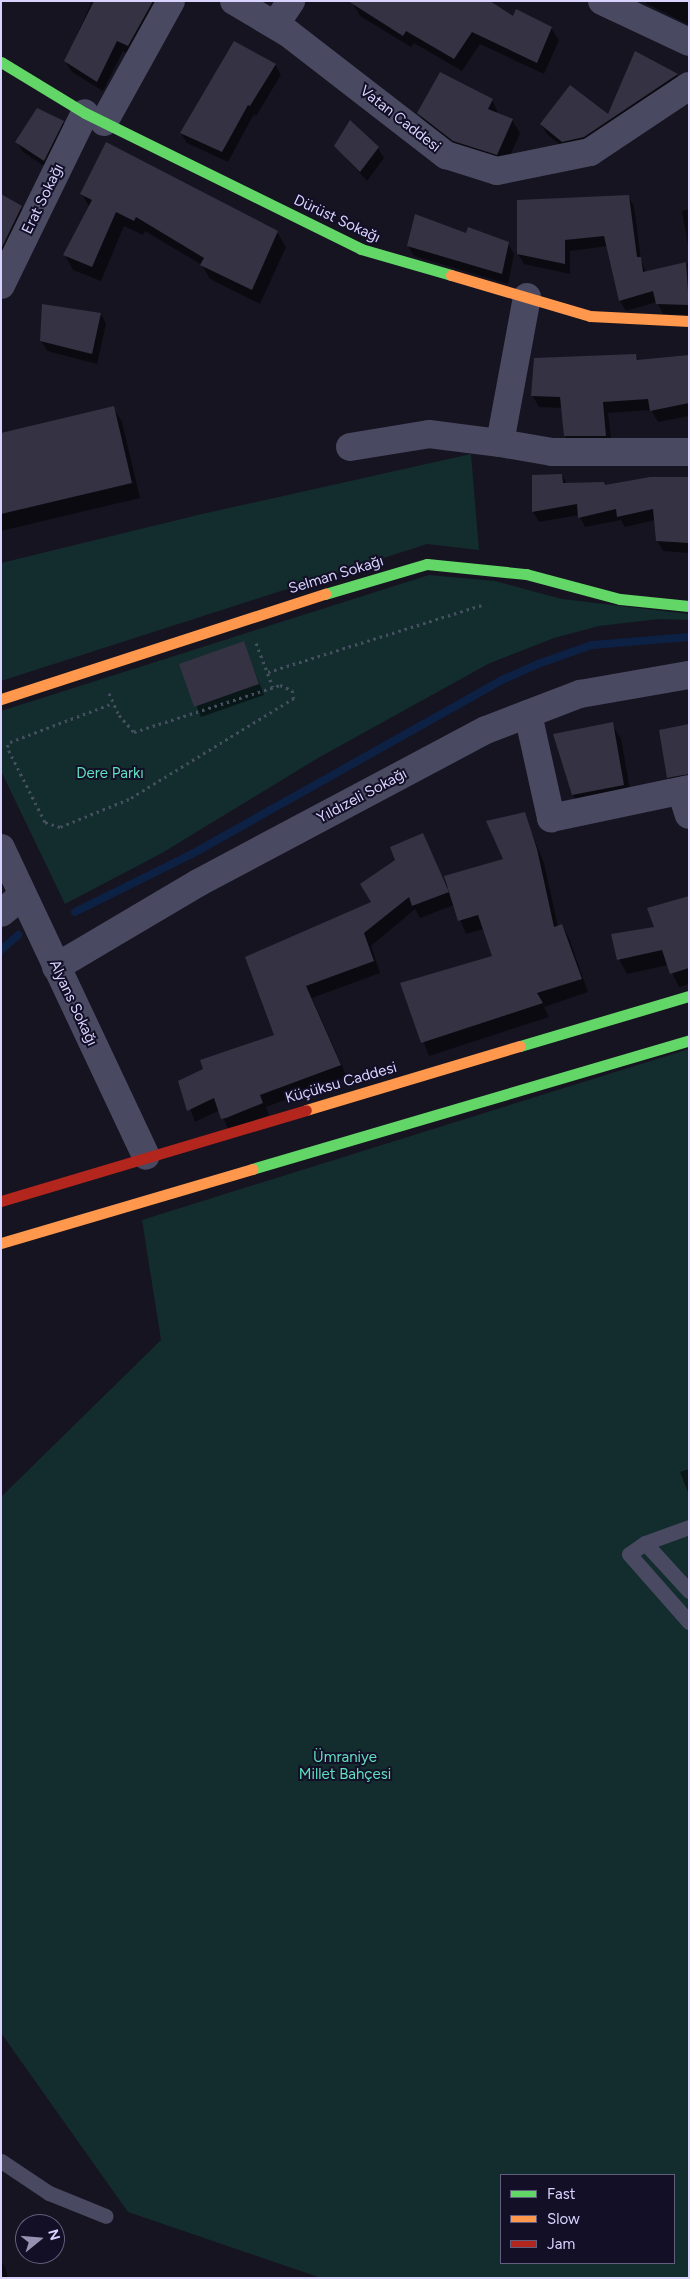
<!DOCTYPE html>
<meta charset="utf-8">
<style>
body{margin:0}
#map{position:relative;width:690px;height:2279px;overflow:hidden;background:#161421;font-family:Figtree,sans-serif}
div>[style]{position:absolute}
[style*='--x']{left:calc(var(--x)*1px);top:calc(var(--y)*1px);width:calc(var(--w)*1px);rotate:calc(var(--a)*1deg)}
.green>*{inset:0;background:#132c2d}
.shadow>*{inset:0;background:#0007}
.stream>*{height:8px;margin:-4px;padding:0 4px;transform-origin:4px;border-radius:4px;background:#0d2144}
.building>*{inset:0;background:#343243}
.path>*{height:3px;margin-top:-1.5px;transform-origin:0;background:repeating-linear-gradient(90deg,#44505f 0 2.5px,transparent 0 6.5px)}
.lane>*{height:15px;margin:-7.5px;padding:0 7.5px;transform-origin:7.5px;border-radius:7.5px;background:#4a4962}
.street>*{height:28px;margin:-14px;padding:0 14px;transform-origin:14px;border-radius:14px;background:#4a4962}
.fast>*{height:11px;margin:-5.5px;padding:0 5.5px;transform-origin:5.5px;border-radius:5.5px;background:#63d668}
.slow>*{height:11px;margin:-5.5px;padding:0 5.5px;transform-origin:5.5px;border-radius:5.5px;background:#ff974d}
.jam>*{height:11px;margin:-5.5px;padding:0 5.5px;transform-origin:5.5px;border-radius:5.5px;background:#b3261e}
span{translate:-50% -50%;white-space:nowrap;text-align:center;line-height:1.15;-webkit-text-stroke:4px #130f26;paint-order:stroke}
.street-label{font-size:15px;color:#d9d4ff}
.park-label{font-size:15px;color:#5fe0c0}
.frame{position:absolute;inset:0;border:2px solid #d9d4ff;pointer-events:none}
.legend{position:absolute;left:500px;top:2174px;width:175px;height:90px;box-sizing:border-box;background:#130f26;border:1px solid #625e7d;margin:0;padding:6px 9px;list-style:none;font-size:15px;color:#d9d4ff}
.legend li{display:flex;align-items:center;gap:10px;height:25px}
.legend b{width:25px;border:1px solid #625e7d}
.north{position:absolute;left:15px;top:2214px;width:50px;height:50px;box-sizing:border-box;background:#130f26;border:1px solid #625e7d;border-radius:50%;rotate:73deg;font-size:14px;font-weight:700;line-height:20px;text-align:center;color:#d9d4ff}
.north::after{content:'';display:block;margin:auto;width:18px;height:22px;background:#9591b1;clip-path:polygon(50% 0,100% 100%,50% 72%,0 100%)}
</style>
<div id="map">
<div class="green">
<div style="clip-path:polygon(471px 454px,479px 550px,427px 544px,1px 681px,1px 563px,202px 514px)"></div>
<div style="clip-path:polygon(429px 575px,495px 581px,562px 599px,689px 614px,689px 620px,659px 619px,599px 626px,554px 638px,488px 664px,318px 758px,162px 853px,65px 904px,1px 771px,1px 711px)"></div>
<div style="clip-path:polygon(evenodd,689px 1049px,689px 2278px,321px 2278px,128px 2212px,1px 2033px,1px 1497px,161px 1340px,142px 1220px,689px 1049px,501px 2175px,674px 2175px,674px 2263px,501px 2263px,501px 2175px)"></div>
</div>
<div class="shadow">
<div style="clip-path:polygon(92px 1px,167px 1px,134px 57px,123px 51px,103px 91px,72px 72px,65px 61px)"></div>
<div style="clip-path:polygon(645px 1px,689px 1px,689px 25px,647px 4px)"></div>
<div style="clip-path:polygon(353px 4px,513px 18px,551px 28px,559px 40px,544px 74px,480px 44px,462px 71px,414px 43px,411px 47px,360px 16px)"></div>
<div style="clip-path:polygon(235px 43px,275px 64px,281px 75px,256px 116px,254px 114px,228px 162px,187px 143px,181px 133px)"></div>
<div style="clip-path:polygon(635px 53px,677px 75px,683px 85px,569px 152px,547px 134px,541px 124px,609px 116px)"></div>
<div style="clip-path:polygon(492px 100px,499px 115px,512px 120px,520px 133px,505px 168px,462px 154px,427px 127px,419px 113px)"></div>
<div style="clip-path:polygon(63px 122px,69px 133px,50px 170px,23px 152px,17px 142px)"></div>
<div style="clip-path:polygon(335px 146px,378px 148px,384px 158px,367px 181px)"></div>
<div style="clip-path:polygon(82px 194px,277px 232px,286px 247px,260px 304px,210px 279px,202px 265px,145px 231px,143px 235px,124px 226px,101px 281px,73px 270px,65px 255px,90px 208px)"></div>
<div style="clip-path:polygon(1px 195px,21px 207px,28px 220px,1px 275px)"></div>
<div style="clip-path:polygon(628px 196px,634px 206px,641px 260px,646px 272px,689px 263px,689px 315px,663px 314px,657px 302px,626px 311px,620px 301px,608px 246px,570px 251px,570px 274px,524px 264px,518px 254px)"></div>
<div style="clip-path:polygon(689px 209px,689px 251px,682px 211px)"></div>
<div style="clip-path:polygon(467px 234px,508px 243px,514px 254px,508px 284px,414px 256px,408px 246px)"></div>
<div style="clip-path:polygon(101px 314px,106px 324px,97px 364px,47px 351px,41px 341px)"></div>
<div style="clip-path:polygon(636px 355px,639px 361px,689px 360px,689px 416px,658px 422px,651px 410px,608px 413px,612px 447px,572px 447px,565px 436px,562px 408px,539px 407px,532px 395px)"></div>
<div style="clip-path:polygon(113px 407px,122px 422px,140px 498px,1px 531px,1px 434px)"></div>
<div style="clip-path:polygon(562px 475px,567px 484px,606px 486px,689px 479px,689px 553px,663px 551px,657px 541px,655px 520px,625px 527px,621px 520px,585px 527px,579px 515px,539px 522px,533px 512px)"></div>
<div style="clip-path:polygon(243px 642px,264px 695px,201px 717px,180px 665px)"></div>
<div style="clip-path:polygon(612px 724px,621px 739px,632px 800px,582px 810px,573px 795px)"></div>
<div style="clip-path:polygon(689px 725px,689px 784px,674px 788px,668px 777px)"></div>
<div style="clip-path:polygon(524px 814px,544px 863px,558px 927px,562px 925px,569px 938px,588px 992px,544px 1007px,549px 1017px,429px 1056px,401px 984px,494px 957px,484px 929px,466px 934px,454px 905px,420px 918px,415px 909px,371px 946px,380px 973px,312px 998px,347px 1077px,266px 1107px,269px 1115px,229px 1131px,220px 1110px,195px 1122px,180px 1082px,275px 1035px,247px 958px,372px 903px,397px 861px,422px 834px,445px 883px,505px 860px)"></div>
<div style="clip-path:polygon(689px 897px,689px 984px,679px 987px,668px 965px,627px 974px,619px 959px)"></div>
<div style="clip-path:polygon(689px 1469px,689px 1495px,680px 1472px)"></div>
<div style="clip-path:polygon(1px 2261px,5px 2267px,8px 2278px,1px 2278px)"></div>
</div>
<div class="stream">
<div style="--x:75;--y:912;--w:131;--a:-26.4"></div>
<div style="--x:192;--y:854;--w:355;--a:-29.3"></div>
<div style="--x:502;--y:680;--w:39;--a:-24"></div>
<div style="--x:538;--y:664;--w:57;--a:-19.4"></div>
<div style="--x:592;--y:645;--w:97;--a:-4.7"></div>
<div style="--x:1;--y:950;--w:23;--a:-41"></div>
</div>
<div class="building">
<div style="clip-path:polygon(94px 1px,153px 1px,128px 46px,117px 41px,97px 82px,64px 61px)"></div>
<div style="clip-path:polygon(348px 1px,490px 1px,513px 16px,516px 9px,552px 27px,537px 63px,472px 32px,454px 59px,406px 31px,403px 36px)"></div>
<div style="clip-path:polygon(234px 41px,276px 64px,250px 106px,248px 105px,222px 152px,180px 133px)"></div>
<div style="clip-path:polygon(635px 51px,678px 74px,584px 137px,562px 142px,540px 124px,570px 85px,608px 114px)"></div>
<div style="clip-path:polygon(440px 72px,493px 99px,488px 109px,513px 119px,497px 155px,453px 141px,417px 113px)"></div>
<div style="clip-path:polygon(37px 108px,64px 121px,44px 161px,15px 142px)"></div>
<div style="clip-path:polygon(350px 120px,379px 147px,360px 172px,334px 146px)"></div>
<div style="clip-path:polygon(106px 142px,278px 231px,252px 290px,200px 265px,204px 258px,136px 217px,134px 221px,116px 212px,92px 267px,63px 255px,92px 200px,80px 194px)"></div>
<div style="clip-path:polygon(1px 194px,22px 206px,1px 249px)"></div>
<div style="clip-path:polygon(629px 195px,637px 257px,641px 257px,643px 272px,686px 262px,689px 305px,656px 304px,653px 291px,619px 301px,604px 236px,565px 240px,565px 264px,517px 254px,517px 200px)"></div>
<div style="clip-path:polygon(415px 214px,466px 233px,468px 227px,509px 242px,502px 274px,407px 246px)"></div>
<div style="clip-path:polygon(42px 304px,101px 313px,92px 354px,40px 341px)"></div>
<div style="clip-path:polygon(636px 354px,637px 360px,689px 355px,689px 403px,650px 411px,648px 399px,603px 402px,606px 436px,564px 436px,560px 397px,531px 396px,534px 358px)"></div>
<div style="clip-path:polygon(114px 406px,132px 483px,1px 514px,1px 433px)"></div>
<div style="clip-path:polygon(562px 474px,563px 483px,604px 482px,605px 485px,650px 477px,689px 477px,689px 543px,656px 541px,653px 509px,617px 517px,616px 509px,578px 518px,577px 504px,532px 512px,532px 475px)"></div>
<div style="clip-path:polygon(244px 641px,259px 684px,194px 707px,179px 664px)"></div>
<div style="clip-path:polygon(613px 722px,624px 785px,572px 795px,553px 734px)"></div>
<div style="clip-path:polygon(689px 724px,689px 774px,667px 778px,659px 730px)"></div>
<div style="clip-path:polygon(525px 812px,537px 849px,554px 927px,562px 924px,582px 979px,537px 993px,543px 1003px,421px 1043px,400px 983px,492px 956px,478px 915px,458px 921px,444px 876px,503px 859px,486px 821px)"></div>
<div style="clip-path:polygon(423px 833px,449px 892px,412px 906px,409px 897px,364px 933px,374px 961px,306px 986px,341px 1065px,260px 1095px,263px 1103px,226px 1118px,221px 1119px,214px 1098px,187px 1111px,178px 1081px,203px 1069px,200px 1060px,274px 1035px,245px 957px,371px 902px,360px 884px,395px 860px,390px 847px)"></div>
<div style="clip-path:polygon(689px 896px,689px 968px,670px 974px,662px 950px,617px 960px,611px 934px,654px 927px,647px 908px)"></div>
</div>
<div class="path">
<div style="--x:256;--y:643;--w:47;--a:68.9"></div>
<div style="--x:268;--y:672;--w:224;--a:-17.4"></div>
<div style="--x:109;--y:693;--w:24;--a:66"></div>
<div style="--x:119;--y:715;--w:23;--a:49"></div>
<div style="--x:134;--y:732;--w:153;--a:-17.8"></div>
<div style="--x:280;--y:685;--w:13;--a:23"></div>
<div style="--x:292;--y:690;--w:8;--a:76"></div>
<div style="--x:294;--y:698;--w:193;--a:148.5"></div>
<div style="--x:129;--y:799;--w:74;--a:157.9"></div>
<div style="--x:60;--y:827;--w:16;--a:-162"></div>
<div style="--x:45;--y:822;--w:84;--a:-116.9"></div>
<div style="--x:7;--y:747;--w:6;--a:-59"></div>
<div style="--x:10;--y:742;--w:110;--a:-20.7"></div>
</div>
<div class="lane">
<div style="--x:645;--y:1543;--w:47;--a:-20"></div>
<div style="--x:689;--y:1591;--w:65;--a:-132.5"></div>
<div style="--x:645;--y:1543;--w:19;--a:145"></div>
<div style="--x:629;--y:1554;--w:91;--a:48.6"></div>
<div style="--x:1;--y:2161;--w:58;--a:33.7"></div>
<div style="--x:49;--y:2193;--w:61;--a:22"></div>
</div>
<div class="street">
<div style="--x:234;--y:1;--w:63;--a:30.7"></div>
<div style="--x:288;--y:33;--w:200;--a:37.7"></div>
<div style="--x:446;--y:155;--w:53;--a:17.4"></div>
<div style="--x:497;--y:171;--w:95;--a:-11.5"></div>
<div style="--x:590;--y:152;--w:119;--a:-33.7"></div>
<div style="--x:602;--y:1;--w:96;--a:25.2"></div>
<div style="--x:275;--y:25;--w:29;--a:-56"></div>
<div style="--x:104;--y:122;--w:138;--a:-61"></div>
<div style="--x:1;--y:285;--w:191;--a:-64"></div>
<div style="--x:527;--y:297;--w:148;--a:100.5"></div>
<div style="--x:500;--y:443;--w:53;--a:9.8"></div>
<div style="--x:552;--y:452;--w:137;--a:0"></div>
<div style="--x:350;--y:447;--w:80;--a:-9.3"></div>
<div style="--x:429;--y:434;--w:72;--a:7.2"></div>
<div style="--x:528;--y:714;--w:107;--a:77.5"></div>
<div style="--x:551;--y:818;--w:141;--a:-11.9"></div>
<div style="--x:681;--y:791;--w:25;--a:72"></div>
<div style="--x:1;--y:848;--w:340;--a:64.8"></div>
<div style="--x:1;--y:913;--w:28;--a:-39"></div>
<div style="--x:56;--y:967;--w:165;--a:-30.6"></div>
<div style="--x:198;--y:883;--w:326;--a:-28"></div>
<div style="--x:486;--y:730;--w:101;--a:-21"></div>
<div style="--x:580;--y:694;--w:111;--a:-9.9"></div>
</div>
<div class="fast">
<div style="--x:1;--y:62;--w:98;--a:31.3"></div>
<div style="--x:85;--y:113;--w:308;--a:26.2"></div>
<div style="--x:361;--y:249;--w:94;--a:16.1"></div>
<div style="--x:325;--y:594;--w:106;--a:-16.4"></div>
<div style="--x:427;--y:564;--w:100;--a:5.8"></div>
<div style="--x:526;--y:574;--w:97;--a:14.9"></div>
<div style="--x:620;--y:599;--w:69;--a:5.8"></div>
<div style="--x:520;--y:1046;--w:176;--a:-16.5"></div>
<div style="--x:252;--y:1169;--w:456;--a:-16.4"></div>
</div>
<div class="slow">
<div style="--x:451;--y:275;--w:145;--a:16.4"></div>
<div style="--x:590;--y:316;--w:99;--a:2.9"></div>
<div style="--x:1;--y:699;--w:341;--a:-18"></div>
<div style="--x:306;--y:1110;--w:223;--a:-16.7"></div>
<div style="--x:1;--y:1243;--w:262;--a:-16.4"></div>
</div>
<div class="jam">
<div style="--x:1;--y:1201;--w:318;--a:-16.6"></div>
</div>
<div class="street-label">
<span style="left:400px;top:119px;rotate:38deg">Vatan Caddesi</span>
<span style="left:43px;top:199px;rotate:-64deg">Erat Sokağı</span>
<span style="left:337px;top:219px;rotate:25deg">Dürüst Sokağı</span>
<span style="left:336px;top:575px;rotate:-17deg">Selman Sokağı</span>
<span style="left:362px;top:796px;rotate:-28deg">Yıldızeli Sokağı</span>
<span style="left:73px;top:1003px;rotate:65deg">Alyans Sokağı</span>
<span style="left:341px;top:1083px;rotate:-16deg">Küçüksu Caddesi</span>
</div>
<div class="park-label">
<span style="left:110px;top:774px">Dere Parkı</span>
<span style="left:345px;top:1766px">Ümraniye<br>Millet Bahçesi</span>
</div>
<div class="frame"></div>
<ul class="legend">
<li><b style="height:6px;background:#63d668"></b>Fast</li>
<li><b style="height:6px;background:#ff974d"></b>Slow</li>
<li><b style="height:6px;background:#b3261e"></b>Jam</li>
</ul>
<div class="north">N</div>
</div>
